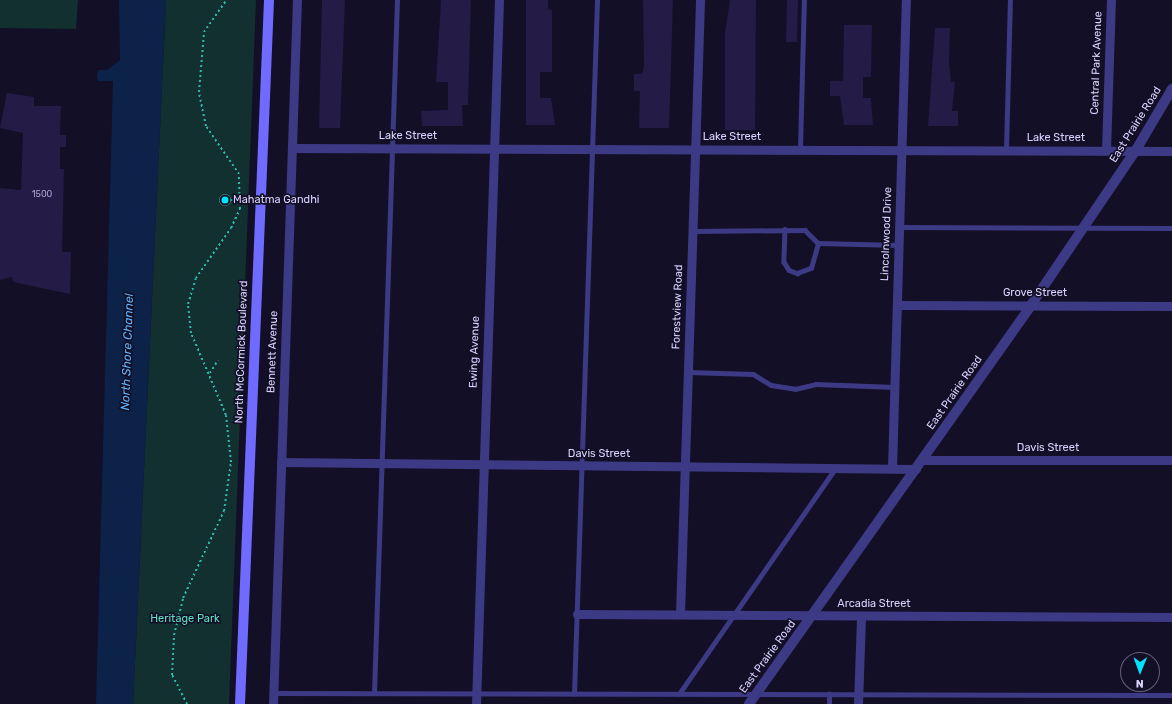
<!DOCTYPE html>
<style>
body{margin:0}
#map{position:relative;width:1172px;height:704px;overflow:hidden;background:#130f26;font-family:Rubik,sans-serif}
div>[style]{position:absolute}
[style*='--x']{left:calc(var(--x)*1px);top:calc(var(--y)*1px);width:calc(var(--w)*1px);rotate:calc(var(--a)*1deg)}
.green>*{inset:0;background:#12302f}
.water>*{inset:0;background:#0c2248}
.building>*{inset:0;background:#241b47}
.path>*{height:2px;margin-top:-1px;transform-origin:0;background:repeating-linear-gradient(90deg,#2fb8b0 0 2px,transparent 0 5px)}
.path>.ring{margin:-1px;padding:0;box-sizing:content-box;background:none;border:2px solid #2fb8b0;border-radius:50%}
.service>*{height:4.5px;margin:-2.25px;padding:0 2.25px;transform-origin:2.25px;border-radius:2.25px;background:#3d3a85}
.minor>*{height:9px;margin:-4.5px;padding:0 4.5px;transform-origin:4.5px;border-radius:4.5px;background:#3d3a85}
.tertiary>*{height:10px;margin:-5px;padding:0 5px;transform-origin:5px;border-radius:5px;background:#3d3a85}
.secondary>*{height:10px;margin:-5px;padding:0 5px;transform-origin:5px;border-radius:5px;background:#6f6bff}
.dots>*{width:11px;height:11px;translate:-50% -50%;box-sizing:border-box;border:2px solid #130f26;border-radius:50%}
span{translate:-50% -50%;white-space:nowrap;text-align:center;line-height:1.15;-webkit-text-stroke:3.5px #130f26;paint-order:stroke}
.number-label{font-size:9px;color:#aca6d1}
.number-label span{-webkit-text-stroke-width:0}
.street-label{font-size:11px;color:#d9d4ff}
.poi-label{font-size:11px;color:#d9d4ff}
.left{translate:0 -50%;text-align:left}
.park-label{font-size:11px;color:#5fe0c0}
.water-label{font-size:12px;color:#62b6ff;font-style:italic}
.north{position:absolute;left:1120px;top:652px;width:40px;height:40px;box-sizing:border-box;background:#130f26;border:1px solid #625e7d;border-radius:50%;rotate:181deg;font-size:11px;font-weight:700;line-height:16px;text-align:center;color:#d9d4ff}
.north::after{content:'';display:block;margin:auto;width:14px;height:18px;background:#00e5ff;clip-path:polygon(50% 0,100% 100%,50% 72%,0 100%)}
</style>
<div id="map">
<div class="green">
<div style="clip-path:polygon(0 0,78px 0,76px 29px,0 28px)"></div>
<div style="clip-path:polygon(166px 0,256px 0,229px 704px,133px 704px)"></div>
</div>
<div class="water">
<div style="clip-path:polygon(119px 0,166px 0,133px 704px,96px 704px,113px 81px,98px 81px,97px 75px,98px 70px,107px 70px,120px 60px)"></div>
</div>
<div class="building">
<div style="clip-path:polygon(322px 0,345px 0,340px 128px,319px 128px)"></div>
<div style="clip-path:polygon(441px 0,471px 0,468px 105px,462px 105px,463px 126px,422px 126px,421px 111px,448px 110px,448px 82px,436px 82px)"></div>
<div style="clip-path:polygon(526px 0,548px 0,548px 9px,552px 10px,552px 72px,540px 72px,540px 98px,551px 98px,555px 125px,526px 125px)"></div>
<div style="clip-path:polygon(643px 0,673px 0,669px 128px,639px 128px,640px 91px,634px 91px,634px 74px,642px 74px,644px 67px)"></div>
<div style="clip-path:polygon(730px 0,756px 0,755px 130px,725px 130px,725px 33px)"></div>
<div style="clip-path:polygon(787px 0,798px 0,797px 42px,786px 42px)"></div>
<div style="clip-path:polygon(844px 25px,872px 25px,871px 77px,863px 77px,863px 98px,871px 98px,873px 125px,844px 125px,840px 96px,830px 96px,830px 81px,843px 81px)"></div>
<div style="clip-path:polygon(935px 28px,950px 28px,949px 62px,951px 82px,955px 82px,952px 111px,958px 111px,958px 126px,928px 126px)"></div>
<div style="clip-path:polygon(7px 93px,34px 97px,34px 106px,61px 106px,60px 135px,66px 135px,66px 147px,60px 147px,60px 169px,64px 169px,62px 252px,71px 252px,70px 294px,13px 282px,12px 277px,0 280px,0 188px,21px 190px,23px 133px,0 128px)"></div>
</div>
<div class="path">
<div class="ring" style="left:220px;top:195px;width:8px;height:8px"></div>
<div style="--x:231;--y:200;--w:9;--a:6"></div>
<div style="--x:210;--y:373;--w:15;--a:-58"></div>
<div style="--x:187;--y:704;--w:33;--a:-117"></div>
<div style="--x:172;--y:675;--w:40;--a:-87.1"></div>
<div style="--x:174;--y:635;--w:38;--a:-76"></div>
<div style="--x:183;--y:598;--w:96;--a:-64.8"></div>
<div style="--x:224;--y:511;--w:49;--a:-81.9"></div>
<div style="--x:231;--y:462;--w:47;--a:-96.1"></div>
<div style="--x:226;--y:415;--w:89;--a:-113.1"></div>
<div style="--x:191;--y:333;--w:29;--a:-96"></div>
<div style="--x:188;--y:304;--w:27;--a:-73"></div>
<div style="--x:196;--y:278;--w:61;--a:-55"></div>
<div style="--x:231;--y:228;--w:21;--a:-65"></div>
<div style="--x:240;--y:209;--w:35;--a:-92"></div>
<div style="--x:239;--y:174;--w:58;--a:-124.5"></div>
<div style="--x:206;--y:126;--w:35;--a:-102"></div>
<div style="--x:199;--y:92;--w:60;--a:-85.2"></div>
<div style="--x:204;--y:32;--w:39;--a:-55"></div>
</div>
<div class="service">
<div style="--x:800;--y:149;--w:149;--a:-88.5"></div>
<div style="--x:1006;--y:150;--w:150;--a:-88.5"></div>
<div style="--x:899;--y:227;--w:273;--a:0.2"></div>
<div style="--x:785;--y:229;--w:33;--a:92"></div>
<div style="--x:784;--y:262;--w:9;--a:58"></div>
<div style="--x:789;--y:270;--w:9;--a:21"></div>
<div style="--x:797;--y:273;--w:15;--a:-20"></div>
<div style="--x:811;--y:268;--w:26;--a:-74"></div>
<div style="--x:692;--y:231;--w:113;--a:-0.5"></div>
<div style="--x:805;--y:230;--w:18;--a:45"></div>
<div style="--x:818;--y:243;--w:81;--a:1.4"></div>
<div style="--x:688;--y:372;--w:65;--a:1.8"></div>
<div style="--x:753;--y:374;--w:21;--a:31"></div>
<div style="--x:771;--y:385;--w:24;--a:9"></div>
<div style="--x:795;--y:389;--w:22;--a:-13"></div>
<div style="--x:816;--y:384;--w:78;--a:2.2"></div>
<div style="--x:273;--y:693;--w:899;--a:0.13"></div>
<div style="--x:374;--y:693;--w:693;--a:-88.1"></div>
<div style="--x:574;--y:694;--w:694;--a:-88.1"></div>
<div style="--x:679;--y:694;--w:274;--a:-55.3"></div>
<div style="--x:829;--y:704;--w:10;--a:-90"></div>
</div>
<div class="minor">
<div style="--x:292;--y:148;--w:880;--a:0.2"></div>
<div style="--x:1106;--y:150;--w:150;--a:-88.1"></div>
<div style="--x:897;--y:305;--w:275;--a:0.2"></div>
<div style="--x:923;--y:460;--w:249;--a:0"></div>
<div style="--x:281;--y:462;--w:635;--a:0.63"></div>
<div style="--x:892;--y:468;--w:468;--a:-88.3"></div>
<div style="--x:577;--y:614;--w:595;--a:0.29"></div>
<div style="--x:680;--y:614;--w:614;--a:-88.13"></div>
<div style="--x:273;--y:704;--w:704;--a:-88.05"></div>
<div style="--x:476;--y:704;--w:704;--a:-88.13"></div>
<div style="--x:858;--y:704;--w:88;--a:-88"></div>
</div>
<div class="tertiary">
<div style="--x:749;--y:704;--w:489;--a:-54.7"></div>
<div style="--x:1031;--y:305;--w:187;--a:-55.9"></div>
<div style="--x:1136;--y:150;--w:71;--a:-59.5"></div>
</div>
<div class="secondary">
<div style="--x:240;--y:704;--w:705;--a:-87.64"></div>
</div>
<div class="dots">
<div style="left:225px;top:200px;background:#00e5ff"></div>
</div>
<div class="number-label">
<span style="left:42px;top:194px">1500</span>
</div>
<div class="street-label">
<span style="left:1097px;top:63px;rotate:-88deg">Central Park Avenue</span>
<span style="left:1136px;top:125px;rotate:-58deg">East Prairie Road</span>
<span style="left:408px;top:136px">Lake Street</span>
<span style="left:732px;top:137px">Lake Street</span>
<span style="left:1056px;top:138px">Lake Street</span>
<span style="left:887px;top:234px;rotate:-88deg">Lincolnwood Drive</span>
<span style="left:1035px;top:293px">Grove Street</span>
<span style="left:678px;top:307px;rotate:-88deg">Forestview Road</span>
<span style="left:242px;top:352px;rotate:-88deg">North McCormick Boulevard</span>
<span style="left:273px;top:352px;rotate:-88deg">Bennett Avenue</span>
<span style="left:475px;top:352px;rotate:-88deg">Ewing Avenue</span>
<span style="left:955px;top:393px;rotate:-55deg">East Prairie Road</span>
<span style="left:1048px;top:448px">Davis Street</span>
<span style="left:599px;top:454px">Davis Street</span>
<span style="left:874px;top:604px">Arcadia Street</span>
<span style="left:768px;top:657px;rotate:-54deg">East Prairie Road</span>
</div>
<div class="poi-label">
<span class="left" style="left:233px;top:200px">Mahatma Gandhi</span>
</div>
<div class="park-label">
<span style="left:185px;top:619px">Heritage Park</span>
</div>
<div class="water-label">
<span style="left:128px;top:352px;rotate:-88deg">North Shore Channel</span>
</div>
<div class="north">N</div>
</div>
